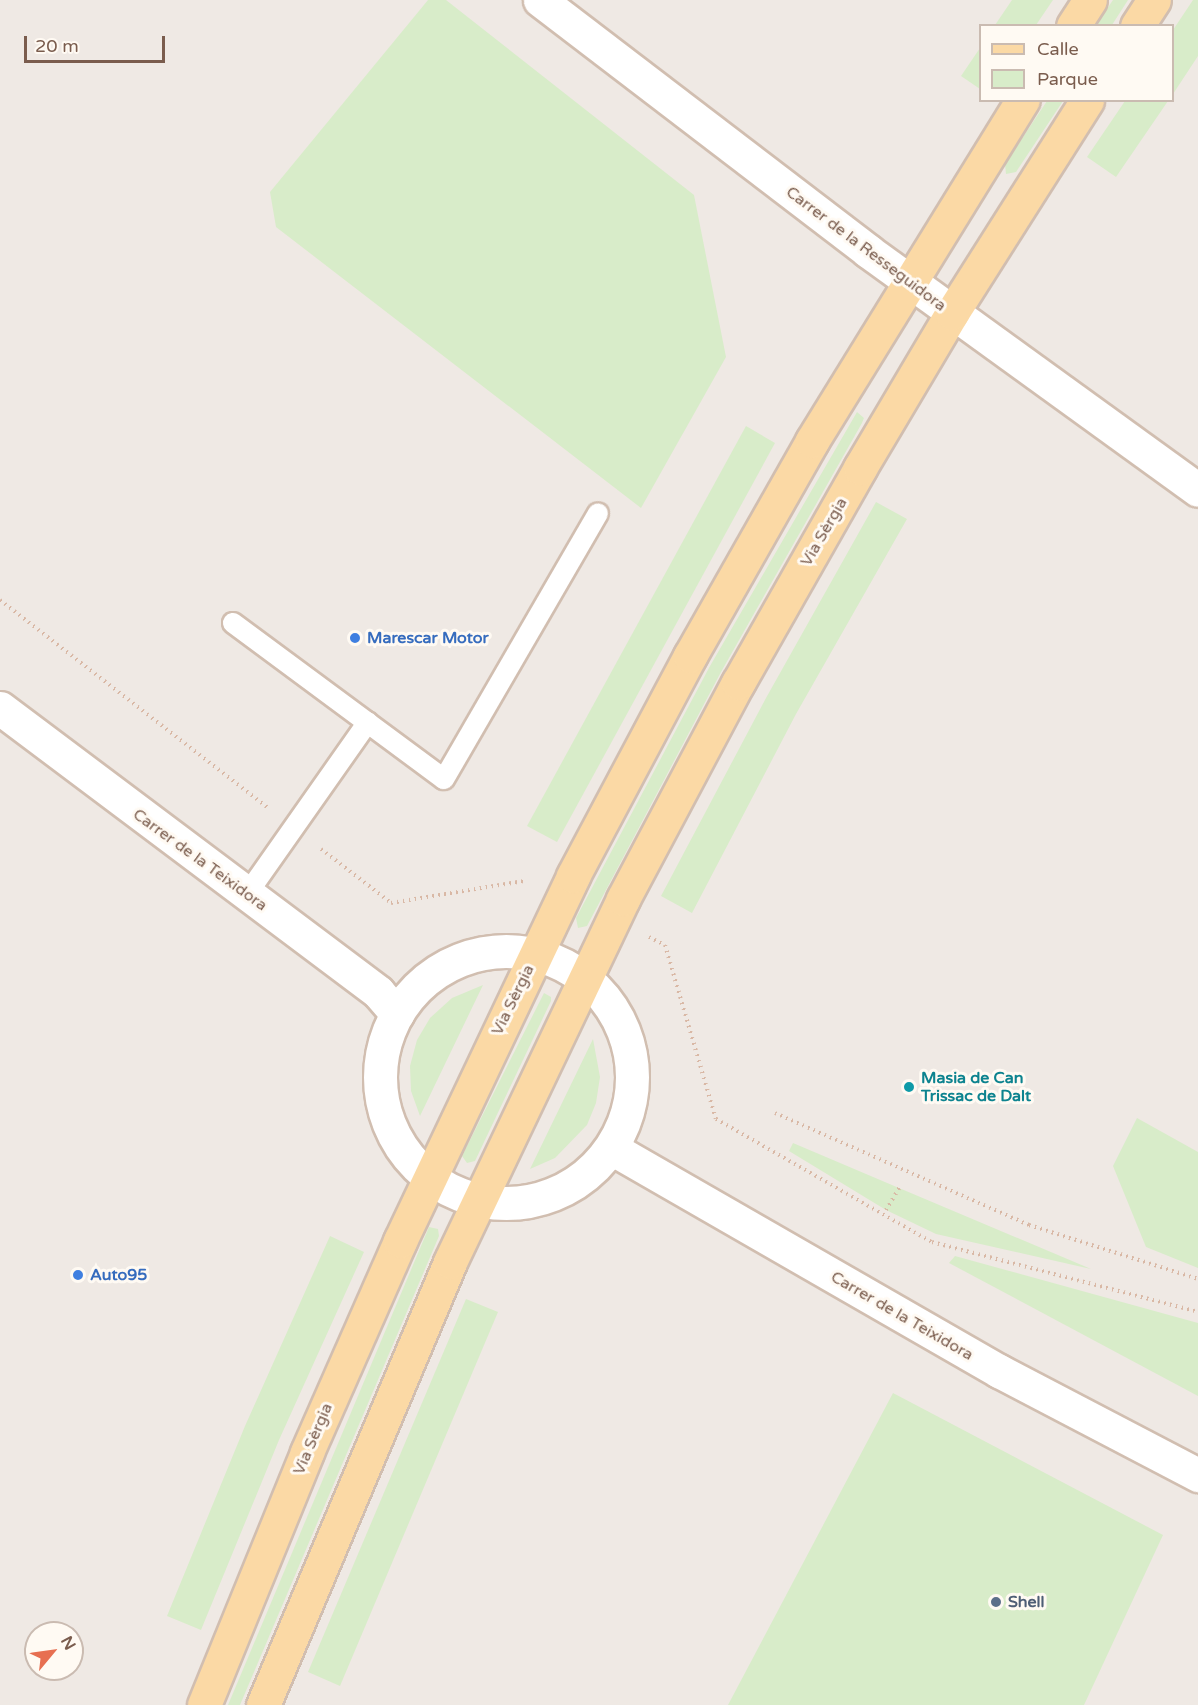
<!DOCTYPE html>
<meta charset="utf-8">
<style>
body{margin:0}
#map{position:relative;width:1198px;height:1705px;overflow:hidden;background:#fdf6ec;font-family:"Varela Round",sans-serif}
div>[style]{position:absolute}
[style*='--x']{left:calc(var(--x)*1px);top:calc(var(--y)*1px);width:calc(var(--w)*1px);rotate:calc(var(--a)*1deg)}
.industrial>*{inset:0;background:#efe9e4}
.green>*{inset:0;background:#d8ecc9}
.path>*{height:4px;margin-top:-2px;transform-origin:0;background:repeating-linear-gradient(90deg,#d9b8a5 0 1.5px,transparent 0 6px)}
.roads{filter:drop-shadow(2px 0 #d1beb0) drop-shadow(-2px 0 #d1beb0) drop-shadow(0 2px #d1beb0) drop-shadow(0 -2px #d1beb0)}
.service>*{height:20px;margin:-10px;padding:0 10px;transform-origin:10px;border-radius:10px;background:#fff}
.minor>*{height:33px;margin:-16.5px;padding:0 16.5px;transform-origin:16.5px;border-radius:16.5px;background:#fff}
.minor>.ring{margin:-16.5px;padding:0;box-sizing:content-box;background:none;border:33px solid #fff;border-radius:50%}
.primary>*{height:33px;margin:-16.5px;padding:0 16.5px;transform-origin:16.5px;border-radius:16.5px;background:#fbd9a5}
.dots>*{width:16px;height:16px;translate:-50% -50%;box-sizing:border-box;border:3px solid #fffaf3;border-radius:50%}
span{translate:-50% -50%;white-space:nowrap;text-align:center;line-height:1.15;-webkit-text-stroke:6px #fffaf3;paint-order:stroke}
.street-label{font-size:16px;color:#7a5c4d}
.shop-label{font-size:16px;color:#366cbe;font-weight:700}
.left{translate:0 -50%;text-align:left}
.culture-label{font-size:16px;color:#0d838f;font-weight:700}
.service-label{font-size:16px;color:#4e5e75;font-weight:700}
.legend{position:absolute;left:979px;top:24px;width:195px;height:78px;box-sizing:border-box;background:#fffaf3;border:2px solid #cabbb1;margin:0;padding:8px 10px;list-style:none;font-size:18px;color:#7a5c4d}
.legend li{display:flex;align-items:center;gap:12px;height:30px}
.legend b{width:30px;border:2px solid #cabbb1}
.north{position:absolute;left:24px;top:1621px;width:60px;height:60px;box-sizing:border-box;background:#fffaf3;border:2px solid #cabbb1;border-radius:50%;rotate:61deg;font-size:16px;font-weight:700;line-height:24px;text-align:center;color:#7a5c4d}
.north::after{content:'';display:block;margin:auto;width:21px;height:27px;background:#e76f51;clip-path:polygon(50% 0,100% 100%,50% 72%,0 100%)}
.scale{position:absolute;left:24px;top:36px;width:141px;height:27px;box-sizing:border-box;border:3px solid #7a5c4d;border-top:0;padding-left:8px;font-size:18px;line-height:21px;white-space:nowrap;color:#7a5c4d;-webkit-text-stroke:4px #fffaf3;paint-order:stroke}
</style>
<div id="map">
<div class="industrial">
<div style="clip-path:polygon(evenodd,0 0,1198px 0,1198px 1705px,0 1705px,0 0,980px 26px,1172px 26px,1172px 100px,980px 100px,980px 26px,0 0,36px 1633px,72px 1633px,72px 1669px,36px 1669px,36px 1633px)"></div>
</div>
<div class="green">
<div style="clip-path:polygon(428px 0,446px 0,694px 195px,726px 357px,641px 508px,276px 227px,270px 192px)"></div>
<div style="clip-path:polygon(1012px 0,1053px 0,1036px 25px,995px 25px)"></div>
<div style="clip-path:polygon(1113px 0,1128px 0,1112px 25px,1096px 25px)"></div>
<div style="clip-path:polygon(1193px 0,1198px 0,1198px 56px,1173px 94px,1173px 30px)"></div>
<div style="clip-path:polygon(980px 48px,980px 89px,961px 76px)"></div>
<div style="clip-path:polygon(1047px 101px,1063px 101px,1016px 172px,1006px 174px,1005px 164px)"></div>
<div style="clip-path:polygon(1125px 101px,1168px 101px,1116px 177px,1087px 157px)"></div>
<div style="clip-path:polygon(857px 412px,864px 418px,862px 423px,721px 672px,587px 926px,578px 928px,576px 918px,710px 666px)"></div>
<div style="clip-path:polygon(746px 426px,775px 443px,557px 842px,527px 826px)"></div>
<div style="clip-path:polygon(876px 502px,907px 519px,796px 714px,692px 913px,661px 896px,766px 698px)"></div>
<div style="clip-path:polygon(483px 985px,420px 1116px,411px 1091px,410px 1066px,417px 1040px,430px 1018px,452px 998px)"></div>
<div style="clip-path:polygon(544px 993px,551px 997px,551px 1001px,475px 1161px,467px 1163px,462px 1156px)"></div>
<div style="clip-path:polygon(593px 1039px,600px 1077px,596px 1103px,587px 1125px,555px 1158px,530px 1169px)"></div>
<div style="clip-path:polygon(1137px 1118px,1198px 1152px,1198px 1268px,1146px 1247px,1113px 1166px)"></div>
<div style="clip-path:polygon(793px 1143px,899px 1188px,1091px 1269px,936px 1234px,886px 1210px,789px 1151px)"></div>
<div style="clip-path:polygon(429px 1227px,438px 1229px,439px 1236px,240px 1705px,228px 1705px)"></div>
<div style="clip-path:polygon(330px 1236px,364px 1252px,279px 1440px,201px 1630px,167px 1616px,245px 1426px)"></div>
<div style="clip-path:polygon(955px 1256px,1198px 1323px,1198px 1396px,949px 1263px)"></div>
<div style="clip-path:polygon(466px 1299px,498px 1312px,340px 1686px,308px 1672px)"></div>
<div style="clip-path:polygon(893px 1393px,1163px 1535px,1084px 1705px,728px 1705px)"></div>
</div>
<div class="path">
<div style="--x:0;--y:600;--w:338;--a:37.8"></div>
<div style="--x:321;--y:849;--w:88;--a:37.6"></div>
<div style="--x:391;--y:903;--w:135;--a:-9.4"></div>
<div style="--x:649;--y:937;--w:18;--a:27"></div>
<div style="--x:665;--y:945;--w:181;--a:73.7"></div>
<div style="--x:716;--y:1119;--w:249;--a:29.7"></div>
<div style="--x:932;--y:1242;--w:275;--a:14.7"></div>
<div style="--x:775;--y:1113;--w:278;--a:23.8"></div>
<div style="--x:1029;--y:1225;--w:177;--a:17.7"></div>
<div style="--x:886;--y:1210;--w:26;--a:-59"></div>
</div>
<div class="roads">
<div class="service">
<div style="--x:233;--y:623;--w:262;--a:36.5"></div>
<div style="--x:444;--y:779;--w:307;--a:-59.9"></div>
<div style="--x:247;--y:894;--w:210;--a:-54.9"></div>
</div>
<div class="minor">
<div style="--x:540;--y:0;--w:413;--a:37.4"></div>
<div style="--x:868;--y:251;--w:407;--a:35.9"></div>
<div style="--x:0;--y:708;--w:473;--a:36.9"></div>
<div style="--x:378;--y:992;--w:29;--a:49"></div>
<div class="ring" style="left:380px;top:951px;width:219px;height:219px"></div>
<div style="--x:611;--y:1148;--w:448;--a:29.9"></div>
<div style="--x:999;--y:1371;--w:225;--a:27.6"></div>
</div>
<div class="primary">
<div style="--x:1073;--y:26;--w:31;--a:-57"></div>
<div style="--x:1137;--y:26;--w:31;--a:-57"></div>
<div style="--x:204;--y:1705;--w:273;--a:-67.8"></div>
<div style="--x:307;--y:1452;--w:231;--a:-66.2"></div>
<div style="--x:400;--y:1241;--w:404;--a:-64.6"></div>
<div style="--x:573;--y:876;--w:249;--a:-62"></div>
<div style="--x:690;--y:656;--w:247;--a:-60.4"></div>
<div style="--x:812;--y:441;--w:401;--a:-58.3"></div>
<div style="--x:263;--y:1705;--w:481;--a:-67.1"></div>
<div style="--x:450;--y:1262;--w:402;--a:-64.5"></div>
<div style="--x:623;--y:899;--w:245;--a:-62"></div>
<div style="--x:738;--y:683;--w:247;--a:-60.4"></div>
<div style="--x:860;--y:468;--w:180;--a:-59.3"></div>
<div style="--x:952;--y:313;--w:252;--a:-57.6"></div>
</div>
</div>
<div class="dots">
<div style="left:355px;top:638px;background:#3f7fe0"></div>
<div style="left:909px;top:1087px;background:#0f9aa8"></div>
<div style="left:78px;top:1275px;background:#3f7fe0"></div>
<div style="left:996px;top:1602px;background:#5c6f8a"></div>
</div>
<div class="street-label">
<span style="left:866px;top:249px;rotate:37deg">Carrer de la Resseguidora</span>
<span style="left:824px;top:532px;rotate:-60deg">Via Sèrgia</span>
<span style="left:200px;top:860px;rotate:36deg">Carrer de la Teixidora</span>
<span style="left:513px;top:1000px;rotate:-64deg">Via Sèrgia</span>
<span style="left:902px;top:1316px;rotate:30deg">Carrer de la Teixidora</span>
<span style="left:313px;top:1439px;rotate:-67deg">Via Sèrgia</span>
</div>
<div class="shop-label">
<span class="left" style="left:367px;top:638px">Marescar Motor</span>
<span class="left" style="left:90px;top:1275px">Auto95</span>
</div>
<div class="culture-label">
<span class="left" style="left:921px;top:1087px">Masia de Can<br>Trissac de Dalt</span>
</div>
<div class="service-label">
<span class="left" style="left:1008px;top:1602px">Shell</span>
</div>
<ul class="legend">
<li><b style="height:8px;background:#fbd9a5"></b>Calle</li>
<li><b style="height:16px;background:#d8ecc9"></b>Parque</li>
</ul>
<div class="north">N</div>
<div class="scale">20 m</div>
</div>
